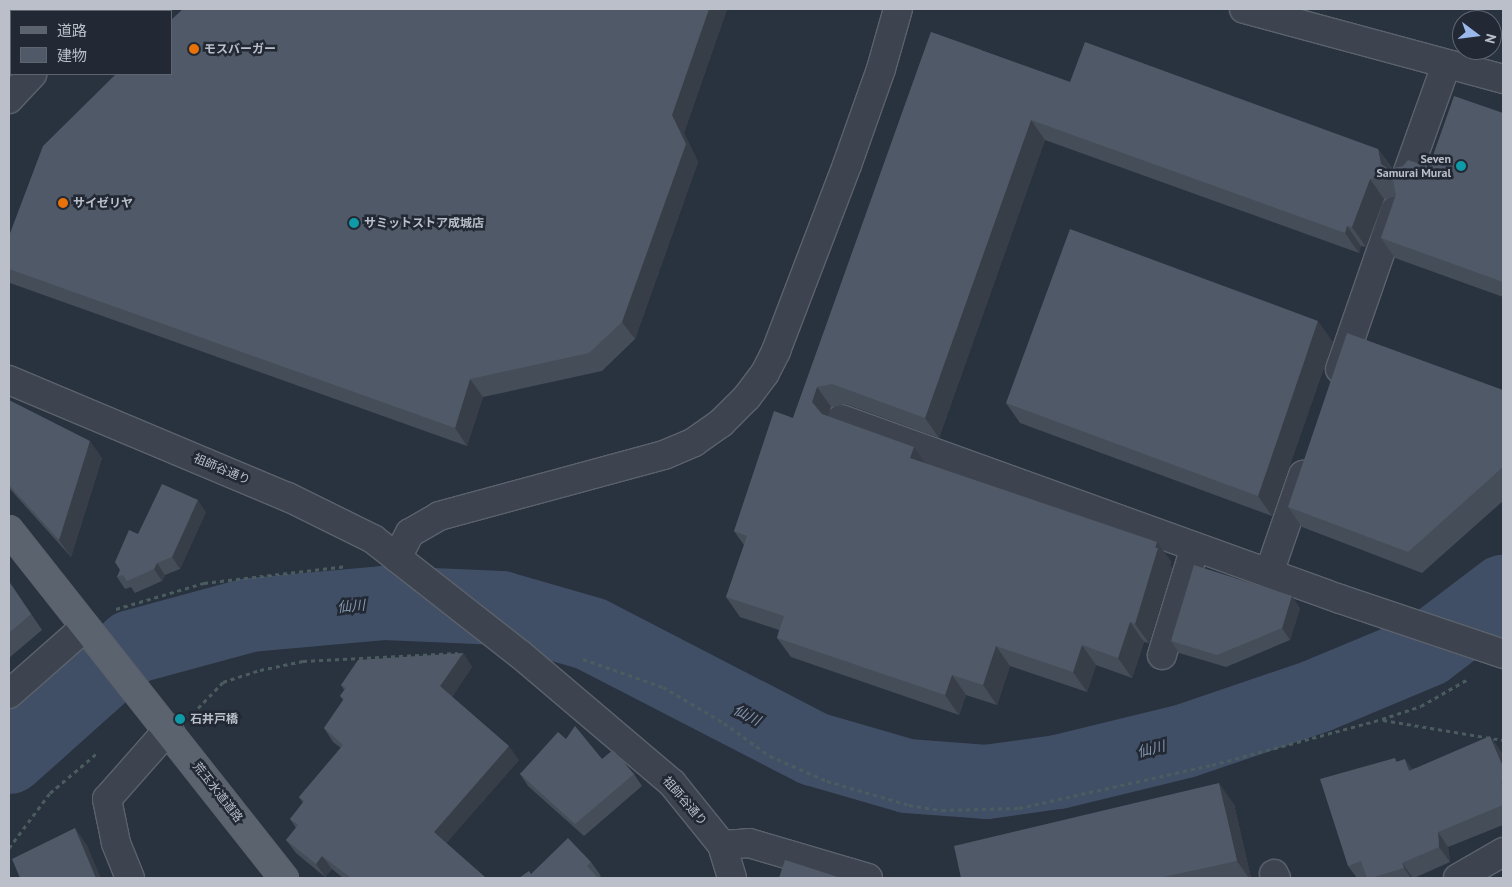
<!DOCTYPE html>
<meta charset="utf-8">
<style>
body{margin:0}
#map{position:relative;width:1512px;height:887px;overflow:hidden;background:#29323f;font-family:"PT Sans","Noto Sans JP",sans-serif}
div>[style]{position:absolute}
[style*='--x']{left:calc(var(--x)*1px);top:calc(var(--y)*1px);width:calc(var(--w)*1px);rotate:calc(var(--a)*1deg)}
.river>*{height:74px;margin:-37px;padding:0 37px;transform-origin:37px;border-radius:37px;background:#414f66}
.path>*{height:3px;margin-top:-1.5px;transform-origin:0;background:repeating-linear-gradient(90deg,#4b5c5f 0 4px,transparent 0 8px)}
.roads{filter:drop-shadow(1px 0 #5b626c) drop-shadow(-1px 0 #5b626c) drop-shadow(0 1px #5b626c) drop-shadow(0 -1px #5b626c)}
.minor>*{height:28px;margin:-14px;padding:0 14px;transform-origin:14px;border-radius:14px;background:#3d444f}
.major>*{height:28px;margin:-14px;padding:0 14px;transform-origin:14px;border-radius:14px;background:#5b636f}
.wall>*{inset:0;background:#454d59}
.shaded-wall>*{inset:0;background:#383e48}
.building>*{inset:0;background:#505967}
.dots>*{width:14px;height:14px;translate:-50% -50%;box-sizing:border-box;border:2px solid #222934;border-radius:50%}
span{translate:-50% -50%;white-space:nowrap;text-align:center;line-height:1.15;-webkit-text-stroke:5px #222934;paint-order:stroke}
.poi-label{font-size:12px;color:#babfc9;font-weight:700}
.left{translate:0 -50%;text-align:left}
.right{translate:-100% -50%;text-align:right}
.street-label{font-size:12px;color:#babfc9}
.water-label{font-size:14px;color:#8595ad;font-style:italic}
.frame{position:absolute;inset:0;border:10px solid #babfc9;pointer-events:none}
.legend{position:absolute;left:10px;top:10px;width:162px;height:65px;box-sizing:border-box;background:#222934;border:1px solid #5f6570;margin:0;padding:6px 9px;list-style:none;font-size:15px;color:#babfc9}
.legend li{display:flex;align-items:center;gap:10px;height:25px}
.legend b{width:25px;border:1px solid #5f6570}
.north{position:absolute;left:1452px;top:10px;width:50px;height:50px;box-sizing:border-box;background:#222934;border:1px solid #5f6570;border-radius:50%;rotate:105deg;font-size:14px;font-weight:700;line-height:20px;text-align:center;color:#babfc9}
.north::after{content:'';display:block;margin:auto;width:18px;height:22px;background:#9bb8ed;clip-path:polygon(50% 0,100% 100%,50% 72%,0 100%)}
</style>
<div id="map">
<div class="river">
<div style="--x:9;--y:757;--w:165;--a:-41.8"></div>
<div style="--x:132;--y:647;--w:122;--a:-15.2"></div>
<div style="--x:250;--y:615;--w:136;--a:-5.1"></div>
<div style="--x:385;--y:603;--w:116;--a:2.5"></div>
<div style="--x:501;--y:608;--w:94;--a:16.1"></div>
<div style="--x:591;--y:634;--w:251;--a:27.3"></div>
<div style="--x:814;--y:749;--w:97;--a:16.2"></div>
<div style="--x:907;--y:776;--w:79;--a:4.3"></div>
<div style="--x:986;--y:782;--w:73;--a:-7.9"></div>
<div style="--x:1058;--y:772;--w:131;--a:-13.7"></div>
<div style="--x:1185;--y:741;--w:139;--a:-18.8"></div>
<div style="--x:1317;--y:696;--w:119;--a:-22.7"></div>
<div style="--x:1427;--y:650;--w:96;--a:-37.3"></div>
</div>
<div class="path">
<div style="--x:116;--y:609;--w:92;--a:-16.5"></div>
<div style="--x:204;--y:583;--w:144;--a:-6.8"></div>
<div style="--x:583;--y:659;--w:85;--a:19.3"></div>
<div style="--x:663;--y:687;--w:71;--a:30.5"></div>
<div style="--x:724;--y:723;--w:57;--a:35.7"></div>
<div style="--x:770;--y:756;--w:62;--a:23.7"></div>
<div style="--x:827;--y:781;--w:85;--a:16.3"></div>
<div style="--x:909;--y:805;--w:33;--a:9"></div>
<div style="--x:942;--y:810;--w:77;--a:-1.5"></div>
<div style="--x:1019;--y:808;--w:198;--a:-12.6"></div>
<div style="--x:1212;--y:765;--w:176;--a:-15.1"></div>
<div style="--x:1382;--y:719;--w:41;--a:-18.4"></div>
<div style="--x:1421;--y:706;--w:54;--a:-29.9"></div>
<div style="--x:198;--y:708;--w:36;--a:-46"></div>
<div style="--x:223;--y:682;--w:39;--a:-18"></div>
<div style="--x:260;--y:670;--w:44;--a:-11.8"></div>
<div style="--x:303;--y:661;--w:155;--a:-3"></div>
<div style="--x:1383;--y:720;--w:122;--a:9.5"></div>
<div style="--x:9;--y:848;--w:69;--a:-53.3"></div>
<div style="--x:50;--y:793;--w:60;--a:-40.3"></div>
</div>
<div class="roads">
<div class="minor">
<div style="--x:1244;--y:9;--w:268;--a:15.1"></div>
<div style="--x:100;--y:11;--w:4;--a:-27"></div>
<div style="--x:9;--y:99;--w:34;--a:-47"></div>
<div style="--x:1407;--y:174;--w:116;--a:-70.3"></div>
<div style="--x:1340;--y:369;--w:168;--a:-70.9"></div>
<div style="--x:9;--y:380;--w:303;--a:22.8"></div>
<div style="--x:288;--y:497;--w:95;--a:26.3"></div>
<div style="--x:373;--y:539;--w:188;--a:38.1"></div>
<div style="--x:521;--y:655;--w:198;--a:40.3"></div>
<div style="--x:672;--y:783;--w:80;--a:51.1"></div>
<div style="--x:722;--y:845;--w:34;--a:73"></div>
<div style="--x:841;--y:419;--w:530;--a:19.84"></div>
<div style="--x:1340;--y:599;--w:172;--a:18.6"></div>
<div style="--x:397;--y:558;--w:28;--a:-63"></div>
<div style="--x:410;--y:533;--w:34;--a:-30"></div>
<div style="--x:439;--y:516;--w:233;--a:-15.2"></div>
<div style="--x:664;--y:455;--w:33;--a:-23"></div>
<div style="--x:694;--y:442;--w:33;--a:-35"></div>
<div style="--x:721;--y:423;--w:37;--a:-45"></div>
<div style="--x:747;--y:397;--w:30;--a:-53"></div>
<div style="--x:765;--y:373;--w:25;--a:-63"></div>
<div style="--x:776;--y:351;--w:199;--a:-69.1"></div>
<div style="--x:847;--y:165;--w:102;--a:-70.5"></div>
<div style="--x:881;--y:69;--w:62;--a:-74.2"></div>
<div style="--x:1269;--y:573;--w:104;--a:-70.9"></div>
<div style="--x:1162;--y:655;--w:113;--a:-73"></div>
<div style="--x:9;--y:694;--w:101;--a:-41.4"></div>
<div style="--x:722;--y:845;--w:27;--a:-4"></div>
<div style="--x:749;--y:843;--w:124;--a:16.4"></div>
<div style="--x:1274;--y:874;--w:4;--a:63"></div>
<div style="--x:130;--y:878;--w:38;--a:-112"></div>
<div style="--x:116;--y:843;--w:45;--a:-101.6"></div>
<div style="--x:107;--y:799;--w:94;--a:-48.5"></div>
<div style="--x:1458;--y:878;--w:52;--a:-30"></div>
</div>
<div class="major">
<div style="--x:9;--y:530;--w:444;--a:51.7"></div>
</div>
</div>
<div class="wall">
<div style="clip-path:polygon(9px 9px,41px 9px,38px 11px,11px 11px,11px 35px,9px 38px)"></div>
<div style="clip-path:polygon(183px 9px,727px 9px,684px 133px,698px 162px,635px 339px,602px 371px,483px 397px,467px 446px,10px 283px,9px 281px,9px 236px)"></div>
<div style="clip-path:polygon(931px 32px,1070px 82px,1378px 149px,1392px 168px,1429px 167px,1503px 113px,1503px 297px,1395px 258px,1381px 238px,1395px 196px,1384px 199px,1366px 247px,1361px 246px,1359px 253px,1045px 140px,939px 438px,846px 404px,831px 407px,828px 416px,925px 463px,1171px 561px,1170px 565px,1172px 568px,1149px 643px,1144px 642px,1132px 678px,1096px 665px,1087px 692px,1010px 666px,997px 705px,966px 695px,959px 715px,791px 657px,777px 638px,779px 630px,740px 617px,726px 597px,744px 545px,734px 531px,793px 418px)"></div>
<div style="clip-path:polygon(1333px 342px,1272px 516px,1020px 423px,1006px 403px)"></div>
<div style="clip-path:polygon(1503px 390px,1503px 501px,1422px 573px,1302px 527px,1288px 507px)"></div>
<div style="clip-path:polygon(9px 400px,102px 458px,71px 557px,9px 488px)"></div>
<div style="clip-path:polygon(206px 512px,180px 569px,165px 575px,162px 581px,135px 593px,131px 587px,125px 589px,117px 577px,138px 534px)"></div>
<div style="clip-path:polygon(9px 581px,42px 630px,9px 658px)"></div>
<div style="clip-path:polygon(1300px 608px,1290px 640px,1226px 667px,1179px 653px,1171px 641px)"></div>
<div style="clip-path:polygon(463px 653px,472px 667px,452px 697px,519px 760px,446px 843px,486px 878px,343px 878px,332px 869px,325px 877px,296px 853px,286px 840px,296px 828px,290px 819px,303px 803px,299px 797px,341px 748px,333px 742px,324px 728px,343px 700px,340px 696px,344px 690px,341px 685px)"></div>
<div style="clip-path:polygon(566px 739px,602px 759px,634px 774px,642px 786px,584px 836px,528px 786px,520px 774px)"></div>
<div style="clip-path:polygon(1501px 751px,1503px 757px,1503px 825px,1448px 847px,1450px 862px,1414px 878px,1357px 878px,1348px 866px,1395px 758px,1397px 762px,1412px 769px)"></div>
<div style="clip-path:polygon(1234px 804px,1251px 878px,961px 878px)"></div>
<div style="clip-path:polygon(591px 862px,601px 876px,598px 878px,531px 874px)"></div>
</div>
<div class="shaded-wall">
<div style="clip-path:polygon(10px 9px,11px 11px,11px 35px,9px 38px,9px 10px)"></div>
<div style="clip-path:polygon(709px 9px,727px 9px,684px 133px,698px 162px,635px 339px,622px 322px,672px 115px)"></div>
<div style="clip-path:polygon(1031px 120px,1045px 140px,939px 438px,925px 418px)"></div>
<div style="clip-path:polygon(1378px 149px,1392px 169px,1395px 182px,1381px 164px)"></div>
<div style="clip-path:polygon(1370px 179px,1384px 199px,1366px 247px,1352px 227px)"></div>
<div style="clip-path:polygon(1347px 226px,1361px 246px,1359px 253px,1345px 233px)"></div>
<div style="clip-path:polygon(1318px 321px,1333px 342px,1272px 516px,1258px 496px)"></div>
<div style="clip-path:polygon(470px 379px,483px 397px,467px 446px,455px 428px)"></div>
<div style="clip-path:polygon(817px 387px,831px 407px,826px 422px,812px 402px)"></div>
<div style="clip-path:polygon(90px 441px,102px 458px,71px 557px,59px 540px)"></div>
<div style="clip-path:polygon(914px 447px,928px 467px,910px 458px)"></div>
<div style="clip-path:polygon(198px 500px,206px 512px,180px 569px,172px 557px)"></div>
<div style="clip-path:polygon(1157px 542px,1171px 561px,1170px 565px,1172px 568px,1149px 643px,1135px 624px)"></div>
<div style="clip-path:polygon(157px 563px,165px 575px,162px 581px,154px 569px)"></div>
<div style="clip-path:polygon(1292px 596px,1300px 608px,1290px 640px,1282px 628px)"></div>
<div style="clip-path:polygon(1130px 622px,1144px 642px,1132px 678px,1118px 658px)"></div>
<div style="clip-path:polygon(1082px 645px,1096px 665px,1087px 692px,1073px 672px)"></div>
<div style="clip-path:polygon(996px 646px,1010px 666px,997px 705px,983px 685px)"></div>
<div style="clip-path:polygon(463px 653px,472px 667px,450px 700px,440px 686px)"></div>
<div style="clip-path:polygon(952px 675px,966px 695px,959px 715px,945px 695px)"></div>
<div style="clip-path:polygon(1490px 736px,1501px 751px,1503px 757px,1503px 767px)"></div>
<div style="clip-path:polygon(509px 746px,519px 760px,444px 846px,434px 832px)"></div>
<div style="clip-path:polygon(1405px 759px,1416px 774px,1409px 771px)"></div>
<div style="clip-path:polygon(1219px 783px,1234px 804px,1251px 878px,1249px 878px,1237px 861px)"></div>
<div style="clip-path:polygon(75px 828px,87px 845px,101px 878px,96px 878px)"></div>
<div style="clip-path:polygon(1438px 832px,1448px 847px,1450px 862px,1439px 847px)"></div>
<div style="clip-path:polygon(322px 856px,332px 869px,325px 877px,316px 864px)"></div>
<div style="clip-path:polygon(1402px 863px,1413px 878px,1411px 878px,1404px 868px)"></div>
</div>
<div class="building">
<div style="clip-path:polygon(183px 9px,709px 9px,672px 115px,686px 144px,622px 322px,589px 353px,470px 379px,455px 428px,9px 269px,9px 236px,43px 146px,116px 74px,171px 74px,171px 20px)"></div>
<div style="clip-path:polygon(931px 32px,1070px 82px,1085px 42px,1378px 149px,1381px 164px,1388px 169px,1403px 166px,1408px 160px,1429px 167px,1454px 96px,1503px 113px,1503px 282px,1381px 238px,1396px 195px,1393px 180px,1386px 175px,1370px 179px,1352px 227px,1347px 226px,1345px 233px,1031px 120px,925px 418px,832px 384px,817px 387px,812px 402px,822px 414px,914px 447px,910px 458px,1157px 542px,1155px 548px,1158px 548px,1135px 624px,1130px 622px,1118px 658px,1082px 645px,1073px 672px,996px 646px,983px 685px,952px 675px,945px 695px,777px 638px,784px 616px,726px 597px,747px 536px,734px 531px,774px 411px,793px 418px)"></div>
<div style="clip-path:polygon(1070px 229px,1318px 321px,1258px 496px,1006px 403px)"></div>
<div style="clip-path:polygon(1347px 333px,1503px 390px,1503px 467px,1408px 552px,1288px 507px)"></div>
<div style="clip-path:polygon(9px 400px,90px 441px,59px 540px,9px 485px)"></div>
<div style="clip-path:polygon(162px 484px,198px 500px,172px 557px,157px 563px,154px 569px,127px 581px,123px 575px,117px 577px,120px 570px,115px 562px,129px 530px,138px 534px)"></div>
<div style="clip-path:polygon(1194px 565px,1292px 596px,1282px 628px,1217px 655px,1171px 641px)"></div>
<div style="clip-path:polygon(9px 582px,31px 614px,9px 633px)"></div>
<div style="clip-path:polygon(463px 653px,440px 686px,509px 746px,434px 832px,486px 878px,351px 878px,322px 856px,316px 864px,286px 840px,298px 825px,290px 819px,304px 801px,299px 797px,343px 745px,324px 728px,344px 699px,340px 696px,346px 688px,341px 685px,358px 660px)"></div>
<div style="clip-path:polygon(575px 726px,602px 759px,613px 750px,634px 774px,575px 824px,520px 774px,558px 732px,566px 739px)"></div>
<div style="clip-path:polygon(1490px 736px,1503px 767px,1503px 780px,1501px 782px,1503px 788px,1503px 805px,1438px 832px,1439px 847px,1402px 863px,1404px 868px,1371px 878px,1367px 878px,1361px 861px,1348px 866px,1320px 779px,1395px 758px,1396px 762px,1405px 759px,1409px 771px)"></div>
<div style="clip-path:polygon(1219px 783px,1237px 861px,1159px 878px,961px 878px,954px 846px)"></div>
<div style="clip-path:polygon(75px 828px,96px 878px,20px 878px,12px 859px)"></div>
<div style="clip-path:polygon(568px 838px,591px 862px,587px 866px,598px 878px,519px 878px,529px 871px,531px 874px)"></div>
<div style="clip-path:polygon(785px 860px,841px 878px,779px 878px)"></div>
</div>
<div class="dots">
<div style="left:194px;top:49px;background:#e8710a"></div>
<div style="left:1461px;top:166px;background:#0f9aa8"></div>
<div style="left:63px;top:203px;background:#e8710a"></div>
<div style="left:354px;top:223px;background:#0f9aa8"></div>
<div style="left:180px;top:719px;background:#0f9aa8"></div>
</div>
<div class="poi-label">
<span class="left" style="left:204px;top:49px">モスバーガー</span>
<span class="right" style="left:1451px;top:166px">Seven<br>Samurai Mural</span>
<span class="left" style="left:73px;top:203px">サイゼリヤ</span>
<span class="left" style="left:364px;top:223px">サミットストア成城店</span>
<span class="left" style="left:190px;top:719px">石井戸橋</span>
</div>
<div class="street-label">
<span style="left:222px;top:469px;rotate:23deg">祖師谷通り</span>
<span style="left:218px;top:792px;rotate:52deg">荒玉水道道路</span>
<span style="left:685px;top:801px;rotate:49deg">祖師谷通り</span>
</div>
<div class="water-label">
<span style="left:351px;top:606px;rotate:-5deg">仙川</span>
<span style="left:747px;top:715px;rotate:27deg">仙川</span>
<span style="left:1151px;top:749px;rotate:-14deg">仙川</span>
</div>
<div class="frame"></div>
<ul class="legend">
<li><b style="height:6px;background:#5b636f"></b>道路</li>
<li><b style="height:14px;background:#505967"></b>建物</li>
</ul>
<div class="north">N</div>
</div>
